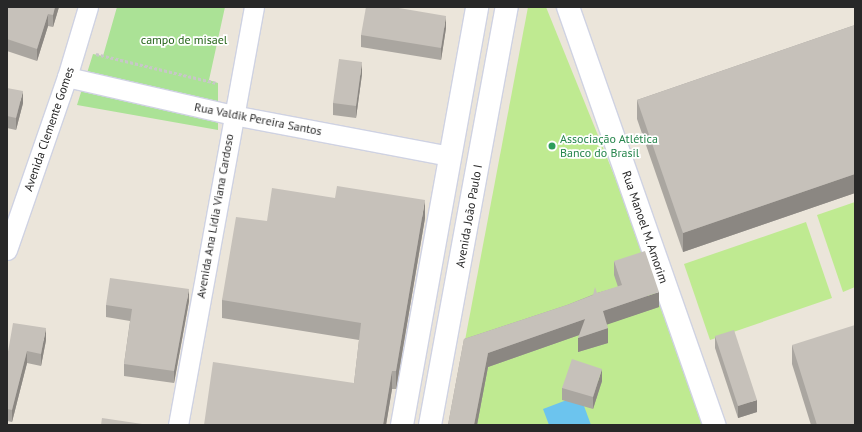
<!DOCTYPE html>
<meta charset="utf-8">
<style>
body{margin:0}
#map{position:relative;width:862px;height:432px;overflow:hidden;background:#ebe5da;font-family:"PT Sans",sans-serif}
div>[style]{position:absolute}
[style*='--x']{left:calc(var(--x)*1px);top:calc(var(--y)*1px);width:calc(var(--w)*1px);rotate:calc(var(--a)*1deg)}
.green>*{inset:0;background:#abe296}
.pitch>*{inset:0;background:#bfea91}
.water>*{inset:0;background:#6cc4ee}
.path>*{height:2.5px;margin-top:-1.25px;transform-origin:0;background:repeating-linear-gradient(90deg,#c7c7c7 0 3px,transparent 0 5px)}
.roads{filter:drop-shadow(1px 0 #cfd2e2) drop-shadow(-1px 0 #cfd2e2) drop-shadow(0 1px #cfd2e2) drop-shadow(0 -1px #cfd2e2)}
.minor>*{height:19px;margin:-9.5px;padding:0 9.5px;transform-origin:9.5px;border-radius:9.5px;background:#fff}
.tertiary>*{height:22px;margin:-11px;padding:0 11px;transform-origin:11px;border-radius:11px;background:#fff}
.secondary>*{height:22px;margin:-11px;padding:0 11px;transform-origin:11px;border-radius:11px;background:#fff}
.wall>*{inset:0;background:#aaa6a0}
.shaded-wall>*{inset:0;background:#8b8782}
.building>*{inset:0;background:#c6c1ba}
.dots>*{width:11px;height:11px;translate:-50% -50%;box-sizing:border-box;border:2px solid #fff;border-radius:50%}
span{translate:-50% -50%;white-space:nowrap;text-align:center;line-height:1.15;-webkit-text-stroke:3.5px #fff;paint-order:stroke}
.park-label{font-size:12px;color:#256519}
.street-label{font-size:12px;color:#282828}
.leisure-label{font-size:12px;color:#27864d}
.left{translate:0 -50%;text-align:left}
.frame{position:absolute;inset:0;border:8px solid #282828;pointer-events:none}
</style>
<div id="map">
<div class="green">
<div style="clip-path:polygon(117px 7px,225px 7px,209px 80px,218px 83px,218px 130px,77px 105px,93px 54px,103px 56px)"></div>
</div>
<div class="pitch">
<div style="clip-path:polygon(528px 7px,546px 7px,659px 286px,708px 425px,449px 425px)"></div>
<div style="clip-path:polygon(855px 202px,855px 287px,843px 292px,817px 215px)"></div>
<div style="clip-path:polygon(806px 222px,832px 298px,710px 340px,684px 264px)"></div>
</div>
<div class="water">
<div style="clip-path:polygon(580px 395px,591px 425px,549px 425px,543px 409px)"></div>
</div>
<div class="path">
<div style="--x:96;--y:54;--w:124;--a:13.5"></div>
</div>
<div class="roads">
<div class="minor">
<div style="--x:67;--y:77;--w:170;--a:12.9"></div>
<div style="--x:233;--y:115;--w:221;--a:10.7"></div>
<div style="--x:7;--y:250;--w:183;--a:-70.9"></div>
<div style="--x:67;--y:77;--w:73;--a:-73.3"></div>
<div style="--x:178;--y:425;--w:425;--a:-79.7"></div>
</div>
<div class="tertiary">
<div style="--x:568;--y:7;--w:443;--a:70.7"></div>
</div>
<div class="secondary">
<div style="--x:402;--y:425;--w:425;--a:-79.8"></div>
<div style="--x:430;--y:425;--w:425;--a:-79.6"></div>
</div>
</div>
<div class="wall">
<div style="clip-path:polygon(7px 7px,59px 7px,53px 27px,48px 26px,37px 61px,7px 51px)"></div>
<div style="clip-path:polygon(855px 25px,855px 193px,683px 252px,637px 119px,637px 100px)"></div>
<div style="clip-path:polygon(446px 28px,441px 60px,361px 47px,361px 35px)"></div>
<div style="clip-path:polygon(362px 74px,356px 118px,333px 115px,333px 103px)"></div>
<div style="clip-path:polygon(7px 88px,23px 103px,16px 130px,7px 128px)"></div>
<div style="clip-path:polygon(425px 218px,396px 389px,392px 389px,386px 425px,204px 425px,354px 383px,359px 340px,222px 318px,222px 300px,267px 221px)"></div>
<div style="clip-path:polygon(614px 261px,659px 307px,607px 324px,608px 343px,578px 352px,579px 335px,488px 367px,477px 425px,448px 425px,464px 339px,567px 305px,597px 293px,618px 287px,614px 275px)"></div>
<div style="clip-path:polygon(189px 301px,174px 383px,124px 376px,124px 364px,130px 321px,106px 317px,106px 305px)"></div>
<div style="clip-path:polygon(715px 336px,757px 412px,738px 418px,715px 348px)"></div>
<div style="clip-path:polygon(46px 340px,41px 366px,27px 363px,12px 422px,7px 421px,7px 352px)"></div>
<div style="clip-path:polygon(792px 345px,855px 425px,811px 425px,792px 364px)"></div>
<div style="clip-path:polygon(602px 381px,593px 409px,562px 400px,562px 388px)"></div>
</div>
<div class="shaded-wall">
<div style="clip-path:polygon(55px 7px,59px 7px,53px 27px,53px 15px)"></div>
<div style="clip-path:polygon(48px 14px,48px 26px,37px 61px,37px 49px)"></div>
<div style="clip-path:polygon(446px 16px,446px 28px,441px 60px,441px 48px)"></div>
<div style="clip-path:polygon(362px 62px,362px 74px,356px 118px,356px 106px)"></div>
<div style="clip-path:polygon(23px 91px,23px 103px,16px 130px,16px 118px)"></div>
<div style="clip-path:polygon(8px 164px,8px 176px,7px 178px,7px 166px)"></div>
<div style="clip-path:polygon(855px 174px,855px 193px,683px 252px,683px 233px)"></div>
<div style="clip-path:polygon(425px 200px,425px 218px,396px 389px,396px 371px)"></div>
<div style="clip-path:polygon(189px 289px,189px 301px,174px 383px,174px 371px)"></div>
<div style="clip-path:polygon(659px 292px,659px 307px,603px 326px,603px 311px)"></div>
<div style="clip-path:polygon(585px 319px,585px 333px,488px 367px,477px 425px,474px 425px,488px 353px)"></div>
<div style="clip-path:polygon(46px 328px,46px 340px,41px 366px,41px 354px)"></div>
<div style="clip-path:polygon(608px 328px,608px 343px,578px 352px,578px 338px)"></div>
<div style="clip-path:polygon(27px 351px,27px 363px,12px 422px,12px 410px)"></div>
<div style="clip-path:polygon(602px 369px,602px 381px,593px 409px,593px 397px)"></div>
<div style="clip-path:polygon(392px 371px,392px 389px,386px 425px,383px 425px)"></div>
<div style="clip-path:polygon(757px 400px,757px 412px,738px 418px,738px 406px)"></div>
</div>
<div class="building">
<div style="clip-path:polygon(7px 7px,55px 7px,53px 15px,48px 14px,37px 49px,7px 39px)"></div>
<div style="clip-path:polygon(366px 7px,393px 7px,446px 16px,441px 48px,361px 35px)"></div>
<div style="clip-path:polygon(855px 25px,855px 174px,683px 233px,637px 100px)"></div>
<div style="clip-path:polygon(339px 59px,362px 62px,356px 106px,333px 103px)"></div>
<div style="clip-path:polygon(7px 88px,23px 91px,16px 118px,7px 116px)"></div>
<div style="clip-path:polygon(337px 186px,425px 200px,396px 371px,392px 371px,383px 425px,204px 425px,213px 362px,354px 383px,361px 323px,222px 300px,236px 217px,267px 221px,272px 188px,335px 198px)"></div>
<div style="clip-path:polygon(645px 251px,659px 292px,603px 311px,608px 328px,578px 338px,585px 319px,488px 353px,474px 425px,448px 425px,464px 339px,567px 305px,593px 295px,595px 287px,597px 293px,622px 285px,614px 261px)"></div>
<div style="clip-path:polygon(110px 278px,189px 289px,174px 371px,124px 364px,132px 309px,106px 305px)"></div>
<div style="clip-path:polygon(13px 323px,46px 328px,41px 354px,27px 351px,12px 410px,7px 409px,7px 352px,8px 352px)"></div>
<div style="clip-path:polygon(855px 325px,855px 425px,817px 425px,792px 345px)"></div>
<div style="clip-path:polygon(734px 330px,757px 400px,738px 406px,715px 336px)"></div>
<div style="clip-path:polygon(572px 359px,602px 369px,593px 397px,562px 388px)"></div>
<div style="clip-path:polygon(102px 418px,149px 425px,101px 425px)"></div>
</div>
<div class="dots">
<div style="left:552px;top:146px;background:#2e9e5b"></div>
</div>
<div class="park-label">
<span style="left:184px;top:40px">campo de misael</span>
</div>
<div class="street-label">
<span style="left:258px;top:119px;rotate:11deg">Rua Valdik Pereira Santos</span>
<span style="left:49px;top:129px;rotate:-71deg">Avenida Clemente Gomes</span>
<span style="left:215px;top:216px;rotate:-80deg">Avenida Ana Lídia Viana Cardoso</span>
<span style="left:469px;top:216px;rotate:-80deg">Avenida João Paulo I</span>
<span style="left:645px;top:227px;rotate:71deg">Rua Manoel M. Amorim</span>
</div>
<div class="leisure-label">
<span class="left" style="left:560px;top:146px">Associação Atlética<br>Banco do Brasil</span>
</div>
<div class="frame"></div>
</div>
